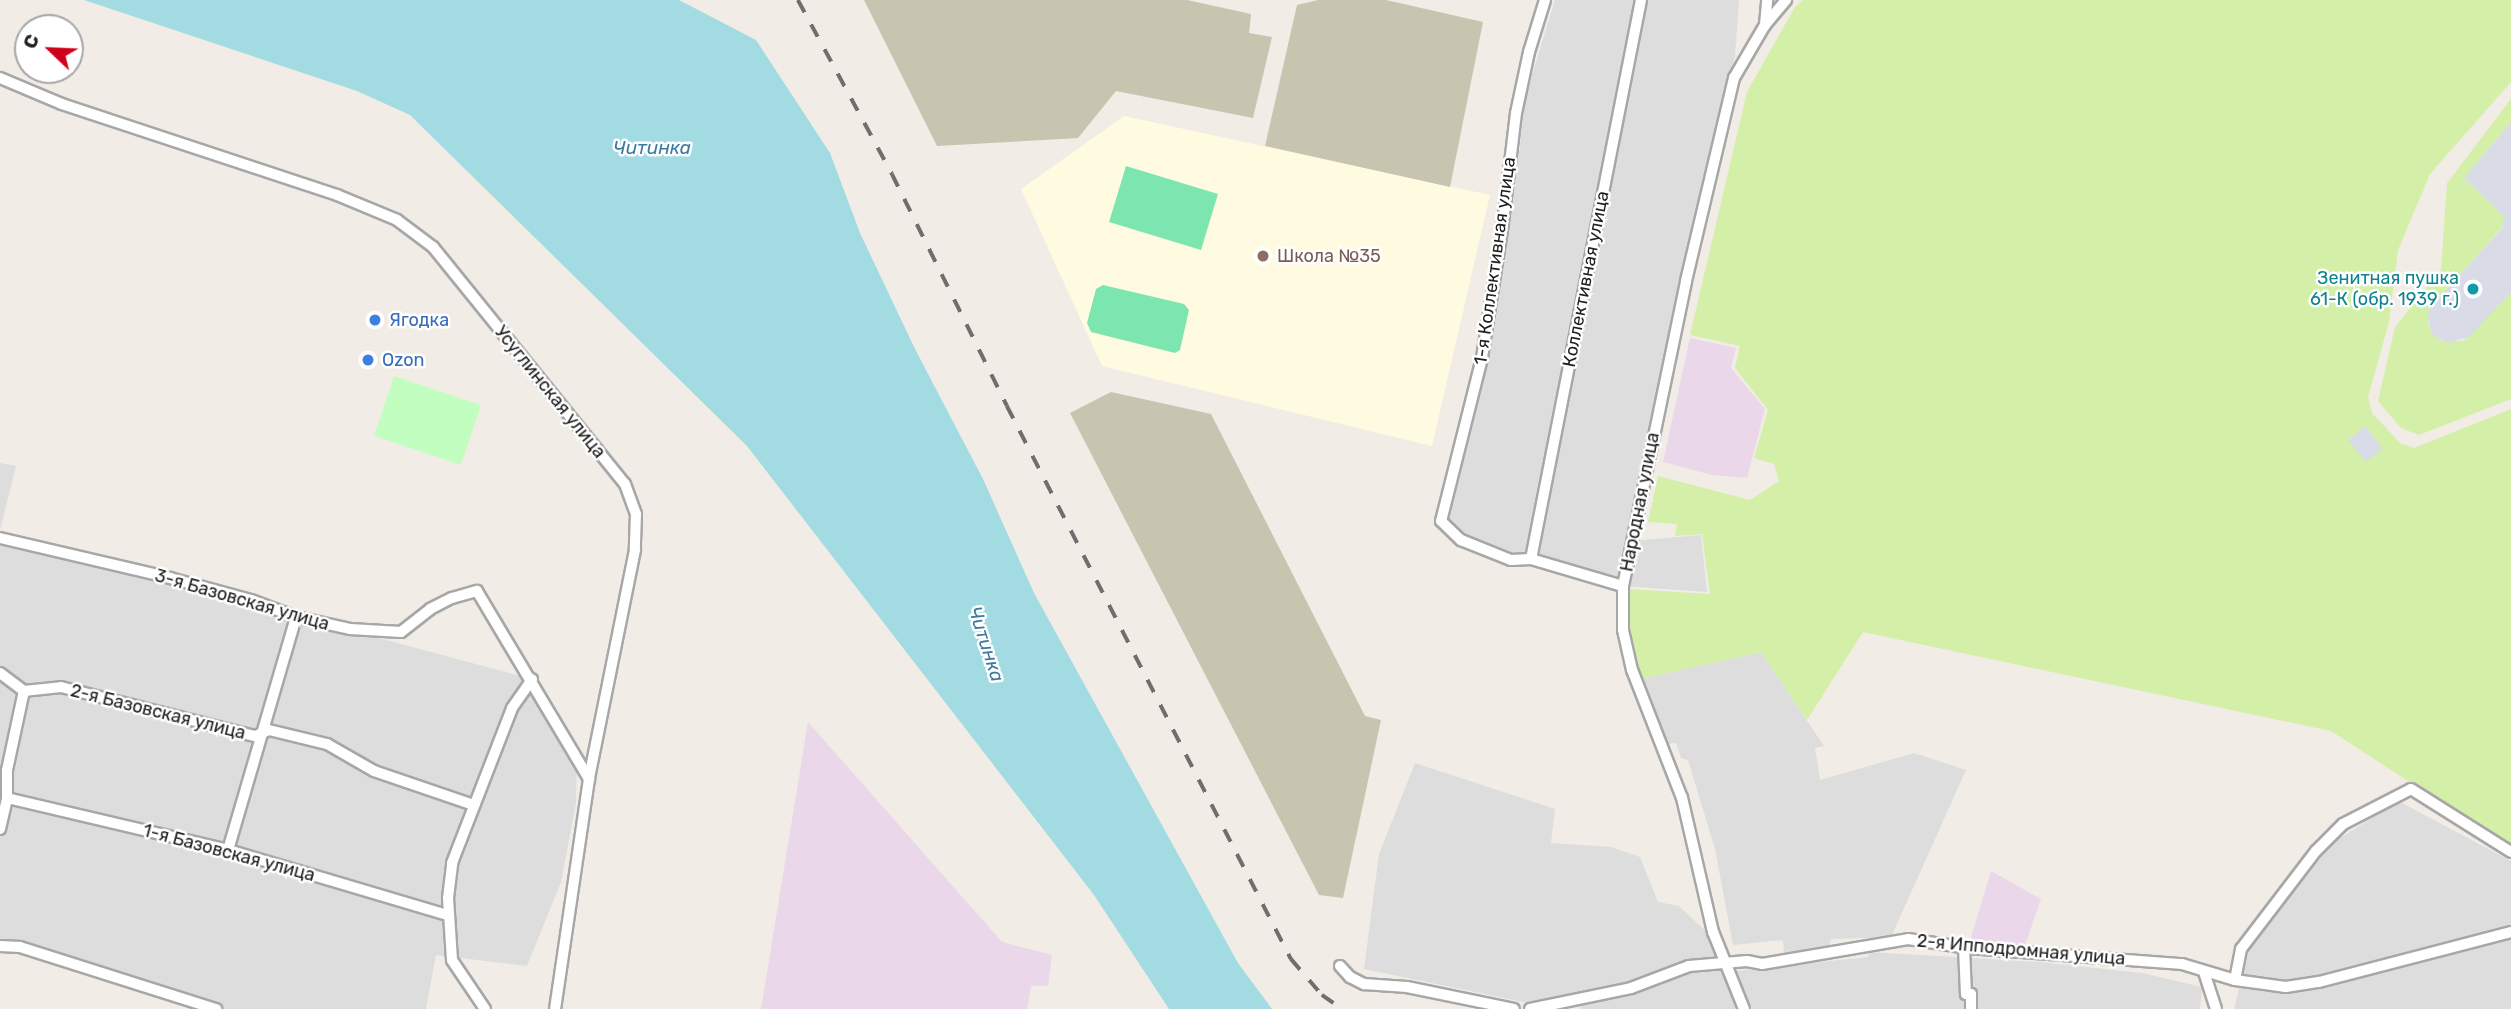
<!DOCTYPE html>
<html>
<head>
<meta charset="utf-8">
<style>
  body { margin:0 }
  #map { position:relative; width:2511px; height:1009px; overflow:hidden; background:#f1ece5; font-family:Rubik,sans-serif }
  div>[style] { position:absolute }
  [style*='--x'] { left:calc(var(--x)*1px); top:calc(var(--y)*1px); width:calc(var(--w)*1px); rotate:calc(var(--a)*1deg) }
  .residential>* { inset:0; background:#dedddd }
  .industrial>* { inset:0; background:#ebd7ea }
  .education>* { inset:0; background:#fffbe0 }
  .construction>* { inset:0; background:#c7c4b0 }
  .grass>* { inset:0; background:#d4efa7 }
  .park>* { inset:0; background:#c2febf }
  .pitch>* { inset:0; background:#7de6b0 }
  .plaza>* { inset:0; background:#d9dbe7 }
  .water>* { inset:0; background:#a2dce2 }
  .roads { filter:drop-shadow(2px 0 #a7a7a7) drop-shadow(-2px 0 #a7a7a7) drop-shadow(0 2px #a7a7a7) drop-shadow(0 -2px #a7a7a7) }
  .minor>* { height:10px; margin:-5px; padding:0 5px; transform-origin:5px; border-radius:5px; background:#fff }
  .rail>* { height:3.5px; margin-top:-1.75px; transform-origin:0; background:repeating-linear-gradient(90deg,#6e6e6e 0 14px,transparent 0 28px) }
  .dots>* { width:19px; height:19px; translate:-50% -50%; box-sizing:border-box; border:4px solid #fff; border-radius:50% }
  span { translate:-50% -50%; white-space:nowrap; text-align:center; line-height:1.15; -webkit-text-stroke:5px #fff; paint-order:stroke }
  .education-label { font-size:18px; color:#785e54 }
  .left { translate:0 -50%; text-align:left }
  .street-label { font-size:18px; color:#202020 }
  .culture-label { font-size:18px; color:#0d838f }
  .right { translate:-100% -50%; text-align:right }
  .shop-label { font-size:18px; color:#366cbe }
  .water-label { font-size:19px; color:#3c7a9f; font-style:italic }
  .north { position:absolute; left:14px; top:14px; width:70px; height:70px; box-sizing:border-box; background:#fff; border:2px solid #a6a6a6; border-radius:50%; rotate:293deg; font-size:19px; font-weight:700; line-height:28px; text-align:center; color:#202020 }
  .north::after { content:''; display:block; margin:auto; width:24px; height:32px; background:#cf001a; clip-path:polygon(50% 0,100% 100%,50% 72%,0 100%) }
</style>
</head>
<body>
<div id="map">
  <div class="residential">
    <i style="clip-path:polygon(1555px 0,1739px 0,1735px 56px,1631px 541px,1701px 535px,1707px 592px,1623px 586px,1512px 559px,1461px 539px,1442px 521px,1483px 358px,1503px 230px,1519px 154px,1525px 98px)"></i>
    <i style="clip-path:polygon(0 463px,16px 466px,0 530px)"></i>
    <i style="clip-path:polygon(0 536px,531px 679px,577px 756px,576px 803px,561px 882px,527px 966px,436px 955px,426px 1009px,219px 1009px,0 945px,0 832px,7px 797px,0 795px)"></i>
    <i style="clip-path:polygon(1761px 652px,1824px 746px,1815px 748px,1820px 780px,1914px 753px,1966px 770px,1891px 937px,1831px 939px,1829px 947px,1784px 953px,1783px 940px,1733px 945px,1715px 849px,1688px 760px,1681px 758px,1676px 743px,1667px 744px,1641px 679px)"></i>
    <i style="clip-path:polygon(1415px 763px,1555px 809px,1551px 843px,1611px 847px,1640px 857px,1658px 902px,1679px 906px,1711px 936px,1745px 1009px,1580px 1009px,1581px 999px,1523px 1002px,1364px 969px,1379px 854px)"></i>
    <i style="clip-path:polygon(2402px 803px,2511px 861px,2511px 1009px,2234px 1009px,2250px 945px,2263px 927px,2334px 842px,2392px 805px)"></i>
    <i style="clip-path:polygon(1869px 952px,2039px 962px,2142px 973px,2202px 987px,2200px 1009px,1752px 1009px,1735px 971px,1868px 957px)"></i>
  </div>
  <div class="industrial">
    <i style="clip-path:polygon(1690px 338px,1736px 348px,1731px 368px,1765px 409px,1747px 478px,1712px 475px,1663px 462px)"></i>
    <i style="clip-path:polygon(808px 722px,1002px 942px,1052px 955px,1048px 986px,1031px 986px,1027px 1009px,761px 1009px)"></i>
    <i style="clip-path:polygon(1991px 871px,2041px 899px,2024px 948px,1969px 944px)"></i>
  </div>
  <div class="education">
    <i style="clip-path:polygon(1124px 116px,1490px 195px,1432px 446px,1102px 366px,1021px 189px)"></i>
  </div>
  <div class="construction">
    <i style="clip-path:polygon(864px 0,1187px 0,1251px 14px,1249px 33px,1272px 37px,1253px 118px,1116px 91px,1078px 138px,937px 146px)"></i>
    <i style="clip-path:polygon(1318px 0,1386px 0,1483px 22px,1450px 187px,1265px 146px,1297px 5px)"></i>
    <i style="clip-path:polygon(1111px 392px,1211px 414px,1365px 716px,1381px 720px,1343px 898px,1319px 895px,1070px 413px)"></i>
  </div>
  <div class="grass">
    <i style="clip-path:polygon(1803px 0,2511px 0,2511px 82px,2430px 174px,2398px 250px,2389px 322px,2368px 397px,2372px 413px,2400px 443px,2414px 448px,2511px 409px,2511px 848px,2331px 731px,1863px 632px,1807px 720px,1761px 652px,1641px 679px,1626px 627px,1627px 589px,1710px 594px,1702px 534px,1675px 536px,1677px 524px,1648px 522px,1658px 476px,1750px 500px,1779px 481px,1774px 464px,1754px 458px,1768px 410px,1735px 368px,1740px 346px,1690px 335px,1747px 92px,1795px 7px)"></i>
    <i style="clip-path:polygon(2511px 99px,2511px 122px,2464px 178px,2506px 218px,2504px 225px,2432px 307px,2428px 323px,2431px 331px,2441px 341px,2463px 341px,2511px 292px,2511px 399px,2419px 435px,2401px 428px,2378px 401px,2395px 327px,2441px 270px,2447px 183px)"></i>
  </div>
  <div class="park">
    <i style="clip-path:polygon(394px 376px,481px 405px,461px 465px,374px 436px)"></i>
  </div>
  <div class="pitch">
    <i style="clip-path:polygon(1126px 166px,1218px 194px,1201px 250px,1109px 222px)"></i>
    <i style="clip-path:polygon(1103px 285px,1184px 304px,1189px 310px,1180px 350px,1175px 353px,1091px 332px,1087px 323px,1096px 289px)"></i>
  </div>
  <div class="plaza">
    <i style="clip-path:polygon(2511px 122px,2511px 292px,2469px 337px,2448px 343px,2435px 337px,2430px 330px,2428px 314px,2431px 307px,2504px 226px,2501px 223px,2505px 218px,2464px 178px)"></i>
    <i style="clip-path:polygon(2365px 426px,2383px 448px,2366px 462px,2348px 440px)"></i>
  </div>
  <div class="water">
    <i style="clip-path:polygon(84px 0,679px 0,756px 40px,830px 153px,860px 233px,915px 349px,983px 479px,1034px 593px,1238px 963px,1272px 1009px,1169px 1009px,1094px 895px,747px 446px,410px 115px,357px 91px)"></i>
  </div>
  <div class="roads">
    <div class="minor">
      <i style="--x:1545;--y:0;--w:54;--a:107.1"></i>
      <i style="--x:1529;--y:52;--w:62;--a:102"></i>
      <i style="--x:1516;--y:113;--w:118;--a:96.8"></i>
      <i style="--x:1502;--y:230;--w:130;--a:98.9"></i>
      <i style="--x:1482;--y:358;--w:168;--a:104.1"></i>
      <i style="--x:1441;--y:521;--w:28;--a:44"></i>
      <i style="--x:1461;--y:540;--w:54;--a:21.8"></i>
      <i style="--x:1511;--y:560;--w:20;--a:-3"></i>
      <i style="--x:1531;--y:559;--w:96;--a:16.4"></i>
      <i style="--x:1765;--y:25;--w:25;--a:-85"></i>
      <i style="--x:0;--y:78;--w:67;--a:22.8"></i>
      <i style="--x:62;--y:104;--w:290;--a:18.3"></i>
      <i style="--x:337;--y:195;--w:65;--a:22.6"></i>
      <i style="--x:397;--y:220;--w:45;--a:36.9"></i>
      <i style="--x:433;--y:247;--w:305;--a:51"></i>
      <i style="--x:625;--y:484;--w:32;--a:70"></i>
      <i style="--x:636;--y:514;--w:36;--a:92"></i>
      <i style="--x:635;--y:550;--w:234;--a:101.4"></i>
      <i style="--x:589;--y:779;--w:232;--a:98.4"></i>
      <i style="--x:0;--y:538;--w:175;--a:13.2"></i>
      <i style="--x:170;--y:578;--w:84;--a:15.2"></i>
      <i style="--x:251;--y:600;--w:48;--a:20.7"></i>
      <i style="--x:296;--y:617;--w:55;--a:12.5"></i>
      <i style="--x:350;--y:629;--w:51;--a:3.4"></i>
      <i style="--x:401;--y:632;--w:37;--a:-38"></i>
      <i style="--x:430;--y:609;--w:25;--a:-27"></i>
      <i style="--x:452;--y:598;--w:26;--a:-16"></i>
      <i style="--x:477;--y:591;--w:219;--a:59.2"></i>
      <i style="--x:1531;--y:559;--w:570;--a:-78.87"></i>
      <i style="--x:0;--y:673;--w:30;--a:37"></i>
      <i style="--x:24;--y:691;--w:37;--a:-6"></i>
      <i style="--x:61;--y:687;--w:200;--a:14.2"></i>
      <i style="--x:255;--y:736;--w:15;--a:-23"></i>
      <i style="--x:269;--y:730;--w:60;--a:13.6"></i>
      <i style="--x:327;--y:744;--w:54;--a:29.9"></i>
      <i style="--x:374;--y:771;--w:106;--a:18.8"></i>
      <i style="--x:7;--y:798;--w:227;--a:13.2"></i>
      <i style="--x:228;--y:850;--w:229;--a:16.5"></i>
      <i style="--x:0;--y:829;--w:32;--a:-77"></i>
      <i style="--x:7;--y:798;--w:28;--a:-90"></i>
      <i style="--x:7;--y:770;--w:81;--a:-77.9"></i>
      <i style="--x:228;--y:850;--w:243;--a:-73.7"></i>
      <i style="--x:0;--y:946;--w:20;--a:3"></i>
      <i style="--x:20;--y:947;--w:206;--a:17.6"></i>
      <i style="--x:1964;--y:947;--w:47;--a:87.6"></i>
      <i style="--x:1966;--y:994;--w:5;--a:0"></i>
      <i style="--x:1971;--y:994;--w:15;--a:90"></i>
      <i style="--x:1340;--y:966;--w:15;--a:48"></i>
      <i style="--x:1350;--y:977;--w:16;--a:27"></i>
      <i style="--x:1364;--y:984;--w:43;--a:4"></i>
      <i style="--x:1407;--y:987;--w:109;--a:11.6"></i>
      <i style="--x:2204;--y:972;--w:39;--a:72"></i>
      <i style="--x:2235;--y:980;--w:32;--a:-79"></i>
      <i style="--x:2241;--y:949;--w:123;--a:-52.6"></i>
      <i style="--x:2316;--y:851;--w:38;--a:-45"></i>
      <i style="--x:2343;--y:824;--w:76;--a:-27.2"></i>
      <i style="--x:2411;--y:789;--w:118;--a:32.2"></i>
      <i style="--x:485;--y:1009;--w:59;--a:-124"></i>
      <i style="--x:452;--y:960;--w:62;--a:-93.7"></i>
      <i style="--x:448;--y:898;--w:35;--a:-83"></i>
      <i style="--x:452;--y:863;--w:166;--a:-68.8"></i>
      <i style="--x:512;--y:708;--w:35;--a:-55"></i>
      <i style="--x:1530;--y:1009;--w:103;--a:-11.7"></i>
      <i style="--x:1631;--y:988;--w:62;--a:-20.8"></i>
      <i style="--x:1689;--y:966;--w:58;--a:-4.9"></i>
      <i style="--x:1747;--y:961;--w:15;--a:11"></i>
      <i style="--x:1762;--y:964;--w:148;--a:-9.7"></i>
      <i style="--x:1908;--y:939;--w:61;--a:8.5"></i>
      <i style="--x:1968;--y:948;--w:215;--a:4.3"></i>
      <i style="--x:2182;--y:964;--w:55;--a:16.8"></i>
      <i style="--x:2235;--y:980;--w:51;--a:7.8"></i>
      <i style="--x:2286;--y:987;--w:33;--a:-9"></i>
      <i style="--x:2319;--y:982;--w:198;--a:-14.6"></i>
      <i style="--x:1744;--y:1009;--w:83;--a:-111.9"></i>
      <i style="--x:1713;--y:932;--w:138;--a:-103"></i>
      <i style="--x:1682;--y:798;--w:137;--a:-111.3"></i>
      <i style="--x:1632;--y:670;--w:41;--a:-102.7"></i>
      <i style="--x:1623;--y:630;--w:44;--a:-90"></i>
      <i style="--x:1623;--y:586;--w:311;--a:-78.3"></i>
      <i style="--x:1686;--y:281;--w:209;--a:-76.7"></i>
      <i style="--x:1734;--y:78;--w:61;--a:-59.7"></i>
      <i style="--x:1765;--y:25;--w:33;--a:-50"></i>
    </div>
  </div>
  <div class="rail">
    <i style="--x:798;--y:0;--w:198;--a:61.6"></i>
    <i style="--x:892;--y:174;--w:259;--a:63.6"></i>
    <i style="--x:1007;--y:406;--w:622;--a:62.82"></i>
    <i style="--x:1291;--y:959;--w:48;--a:49.3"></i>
    <i style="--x:1322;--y:995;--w:24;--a:35"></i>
  </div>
  <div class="dots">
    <i style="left:1263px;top:256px;background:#8d6e63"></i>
    <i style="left:2473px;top:289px;background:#0f9aa8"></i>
    <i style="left:375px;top:320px;background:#3f7fe0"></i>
    <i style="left:368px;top:360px;background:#3f7fe0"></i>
  </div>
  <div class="education-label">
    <span class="left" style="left:1277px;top:256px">Школа №35</span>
  </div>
  <div class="street-label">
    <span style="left:1495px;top:261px;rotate:-82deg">1-я Коллективная улица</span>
    <span style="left:1586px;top:279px;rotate:-79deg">Коллективная улица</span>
    <span style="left:550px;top:392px;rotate:51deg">Усуглинская улица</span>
    <span style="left:1640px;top:502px;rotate:-79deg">Народная улица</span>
    <span style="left:242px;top:600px;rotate:16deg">3-я Базовская улица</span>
    <span style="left:158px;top:712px;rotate:14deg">2-я Базовская улица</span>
    <span style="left:229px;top:853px;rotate:15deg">1-я Базовская улица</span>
    <span style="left:2021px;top:950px;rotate:5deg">2-я Ипподромная улица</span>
  </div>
  <div class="culture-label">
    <span class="right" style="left:2459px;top:289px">Зенитная пушка<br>61-К (обр. 1939 г.)</span>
  </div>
  <div class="shop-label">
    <span class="left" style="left:389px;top:320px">Ягодка</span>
    <span class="left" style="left:382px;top:360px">Ozon</span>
  </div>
  <div class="water-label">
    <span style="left:652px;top:148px">Читинка</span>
    <span style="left:986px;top:644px;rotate:72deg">Читинка</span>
  </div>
  <div class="north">С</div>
</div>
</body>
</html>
